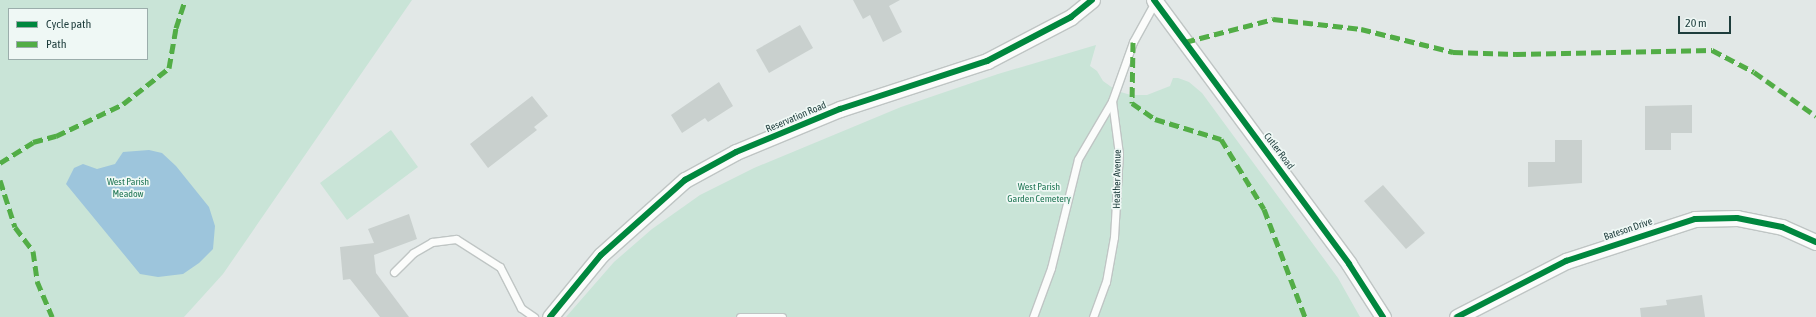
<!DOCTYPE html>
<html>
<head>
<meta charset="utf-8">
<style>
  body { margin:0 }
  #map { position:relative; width:1816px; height:317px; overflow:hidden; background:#e2e8e7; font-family:"Asap Condensed",sans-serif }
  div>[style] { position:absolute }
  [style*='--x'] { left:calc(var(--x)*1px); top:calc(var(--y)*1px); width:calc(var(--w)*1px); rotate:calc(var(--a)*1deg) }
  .green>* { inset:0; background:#c9e4d7 }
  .water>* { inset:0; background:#9dc5dc }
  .building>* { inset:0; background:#c9d0ce }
  .roads { filter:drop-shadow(1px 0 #bfc5c4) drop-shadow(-1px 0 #bfc5c4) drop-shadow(0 1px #bfc5c4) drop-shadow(0 -1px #bfc5c4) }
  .service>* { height:7px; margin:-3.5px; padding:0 3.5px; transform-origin:3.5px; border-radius:3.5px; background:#fbfcfb }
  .minor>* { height:15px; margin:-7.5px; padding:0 7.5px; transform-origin:7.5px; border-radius:7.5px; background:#fbfcfb }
  .quiet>* { height:5px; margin-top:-2.5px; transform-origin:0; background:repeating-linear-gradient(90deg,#52ad46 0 10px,transparent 0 15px) }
  .cycleway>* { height:6px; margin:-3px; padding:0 3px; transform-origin:3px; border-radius:3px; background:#00873e }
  span { translate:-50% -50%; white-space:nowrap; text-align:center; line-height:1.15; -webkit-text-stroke:3.5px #eff8f5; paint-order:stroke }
  .street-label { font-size:10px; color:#1e3d3c }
  .park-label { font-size:10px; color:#237857 }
  .legend { position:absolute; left:8px; top:8px; width:140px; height:52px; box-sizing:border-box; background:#eff8f5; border:1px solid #9badab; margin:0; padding:5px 7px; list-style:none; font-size:12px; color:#1e3d3c }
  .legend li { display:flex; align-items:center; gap:8px; height:20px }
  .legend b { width:20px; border:1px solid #9badab }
  .scale { position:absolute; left:1678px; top:16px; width:53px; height:18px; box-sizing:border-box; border:2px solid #1e3d3c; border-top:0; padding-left:5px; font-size:12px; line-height:14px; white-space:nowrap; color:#1e3d3c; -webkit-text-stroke:3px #eff8f5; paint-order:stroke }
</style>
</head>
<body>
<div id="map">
  <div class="green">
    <i style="clip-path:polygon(evenodd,0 0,412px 0,223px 274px,184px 317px,0 317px,0 0,9px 9px,147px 9px,147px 59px,9px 59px,9px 9px)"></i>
    <i style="clip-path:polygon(1096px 45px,1090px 66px,1097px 71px,1103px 81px,1117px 91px,1131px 95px,1147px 95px,1170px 86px,1173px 78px,1178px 78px,1189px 82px,1202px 93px,1338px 278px,1360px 317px,566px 317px,614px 262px,652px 229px,700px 195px,754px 168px,901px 107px,998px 74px)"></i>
    <i style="clip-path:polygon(391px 130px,418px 167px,347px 220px,320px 183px)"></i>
  </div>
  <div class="water">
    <i style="clip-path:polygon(149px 150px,162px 153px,176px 166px,209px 207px,215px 226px,213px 249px,199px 263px,183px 274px,158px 277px,140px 274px,66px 184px,74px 168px,83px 164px,97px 169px,115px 164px,123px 152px)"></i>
  </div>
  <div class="building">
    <i style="clip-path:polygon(853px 0,900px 0,889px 6px,902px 32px,883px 42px,870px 15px,863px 19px)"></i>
    <i style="clip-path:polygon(800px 25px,813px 48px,769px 73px,756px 50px)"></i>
    <i style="clip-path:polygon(719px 82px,733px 106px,708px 122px,705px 118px,682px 133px,671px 115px)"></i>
    <i style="clip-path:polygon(532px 96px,548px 116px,534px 127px,537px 130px,488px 168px,470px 144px)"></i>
    <i style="clip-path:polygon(1692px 105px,1692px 133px,1671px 133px,1671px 150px,1645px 150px,1645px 106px)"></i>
    <i style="clip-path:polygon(1555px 140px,1582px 140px,1582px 183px,1528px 187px,1528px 162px,1555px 162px)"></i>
    <i style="clip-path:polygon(1383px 185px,1425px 233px,1406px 249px,1364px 201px)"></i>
    <i style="clip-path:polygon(409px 214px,417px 239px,374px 255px,376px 273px,409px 317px,380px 317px,350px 279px,343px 280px,340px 247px,374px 243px,368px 229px)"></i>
    <i style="clip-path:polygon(1702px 295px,1705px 317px,1641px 317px,1640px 308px,1667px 305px,1666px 300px)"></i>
  </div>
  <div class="roads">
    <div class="service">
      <i style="--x:394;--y:272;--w:27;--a:-45"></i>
      <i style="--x:413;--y:253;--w:22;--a:-30"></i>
      <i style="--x:432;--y:242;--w:24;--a:-7"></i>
      <i style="--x:456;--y:239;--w:52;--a:32.5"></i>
      <i style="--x:500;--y:267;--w:46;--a:62.9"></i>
      <i style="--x:521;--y:308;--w:16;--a:35"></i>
      <i style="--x:740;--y:317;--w:42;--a:0"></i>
      <i style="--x:1033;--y:317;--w:52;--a:-69.8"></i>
      <i style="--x:1051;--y:268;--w:112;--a:-76.1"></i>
      <i style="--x:1078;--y:159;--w:67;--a:-59.6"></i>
      <i style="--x:1112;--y:101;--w:63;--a:-70.4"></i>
      <i style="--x:1133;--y:42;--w:46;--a:-61.2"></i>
      <i style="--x:1093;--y:317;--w:37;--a:-70"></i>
      <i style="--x:1106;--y:282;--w:46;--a:-79.9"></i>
      <i style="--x:1114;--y:237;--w:83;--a:-86.6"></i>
      <i style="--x:1119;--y:154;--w:53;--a:-97.5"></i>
    </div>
    <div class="minor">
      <i style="--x:1154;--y:0;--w:328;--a:53.5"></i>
      <i style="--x:1349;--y:264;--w:63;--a:57.3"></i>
      <i style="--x:550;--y:317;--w:80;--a:-50.6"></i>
      <i style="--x:601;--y:255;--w:113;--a:-41.8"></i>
      <i style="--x:685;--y:180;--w:58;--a:-28.8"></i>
      <i style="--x:736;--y:152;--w:113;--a:-22.5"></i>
      <i style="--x:840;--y:109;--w:155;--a:-18.1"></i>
      <i style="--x:987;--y:61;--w:95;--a:-27.6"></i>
      <i style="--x:1071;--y:17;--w:27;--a:-39"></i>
      <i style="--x:1457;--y:317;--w:123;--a:-27.2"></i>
      <i style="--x:1566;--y:261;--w:136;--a:-18"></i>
      <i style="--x:1695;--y:219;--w:42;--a:-1.4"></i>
      <i style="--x:1737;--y:218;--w:46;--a:11.3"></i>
      <i style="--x:1782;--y:227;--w:37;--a:24"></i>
    </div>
  </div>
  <div class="quiet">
    <i style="--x:1133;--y:42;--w:61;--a:90.9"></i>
    <i style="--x:1132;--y:103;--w:28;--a:35"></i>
    <i style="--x:1155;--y:119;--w:69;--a:16.9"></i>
    <i style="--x:1221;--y:139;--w:82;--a:58.4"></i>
    <i style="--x:1264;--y:209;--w:116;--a:69.2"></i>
    <i style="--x:1185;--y:42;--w:91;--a:-14.6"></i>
    <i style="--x:1273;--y:19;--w:89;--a:6.5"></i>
    <i style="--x:1361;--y:29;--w:95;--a:14"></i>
    <i style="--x:1453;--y:52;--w:63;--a:1.8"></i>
    <i style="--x:1516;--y:54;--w:196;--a:-1.2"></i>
    <i style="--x:1712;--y:50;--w:47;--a:27.6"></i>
    <i style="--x:1754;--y:72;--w:76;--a:35.4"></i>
    <i style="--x:0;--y:163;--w:39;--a:-32"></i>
    <i style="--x:33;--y:142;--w:24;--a:-15"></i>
    <i style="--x:56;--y:136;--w:74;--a:-25.5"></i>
    <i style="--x:123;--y:104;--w:58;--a:-38"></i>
    <i style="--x:169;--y:68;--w:41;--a:-80.1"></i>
    <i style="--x:176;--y:28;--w:29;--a:-72"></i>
    <i style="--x:0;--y:180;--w:49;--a:72.3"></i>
    <i style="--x:15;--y:227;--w:30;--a:53"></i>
    <i style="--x:33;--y:251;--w:30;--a:82"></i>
    <i style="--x:37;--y:281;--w:39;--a:67"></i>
  </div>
  <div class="cycleway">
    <i style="--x:1154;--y:0;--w:328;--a:53.5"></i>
    <i style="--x:1349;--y:264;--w:63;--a:57.3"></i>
    <i style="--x:550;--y:317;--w:80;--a:-50.6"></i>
    <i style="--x:601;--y:255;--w:113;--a:-41.8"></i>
    <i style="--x:685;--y:180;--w:58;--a:-28.8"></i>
    <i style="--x:736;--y:152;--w:113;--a:-22.5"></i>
    <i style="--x:840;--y:109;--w:155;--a:-18.1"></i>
    <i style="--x:987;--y:61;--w:95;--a:-27.6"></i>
    <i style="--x:1071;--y:17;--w:27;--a:-39"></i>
    <i style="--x:1457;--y:317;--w:123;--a:-27.2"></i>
    <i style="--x:1566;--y:261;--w:136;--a:-18"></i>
    <i style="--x:1695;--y:219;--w:42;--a:-1.4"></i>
    <i style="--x:1737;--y:218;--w:46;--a:11.3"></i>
    <i style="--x:1782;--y:227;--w:37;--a:24"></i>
  </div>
  <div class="street-label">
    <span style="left:796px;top:117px;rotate:-23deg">Reservation Road</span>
    <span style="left:1279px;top:151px;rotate:53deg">Cutler Road</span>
    <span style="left:1117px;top:179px;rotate:-89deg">Heather Avenue</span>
    <span style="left:1628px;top:229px;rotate:-19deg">Bateson Drive</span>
  </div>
  <div class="park-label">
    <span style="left:128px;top:187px">West Parish<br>Meadow</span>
    <span style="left:1039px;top:192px">West Parish<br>Garden Cemetery</span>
  </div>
  <ul class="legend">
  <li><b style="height:5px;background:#00873e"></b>Cycle path</li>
  <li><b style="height:5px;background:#52ad46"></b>Path</li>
  </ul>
  <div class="scale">20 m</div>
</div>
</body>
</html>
